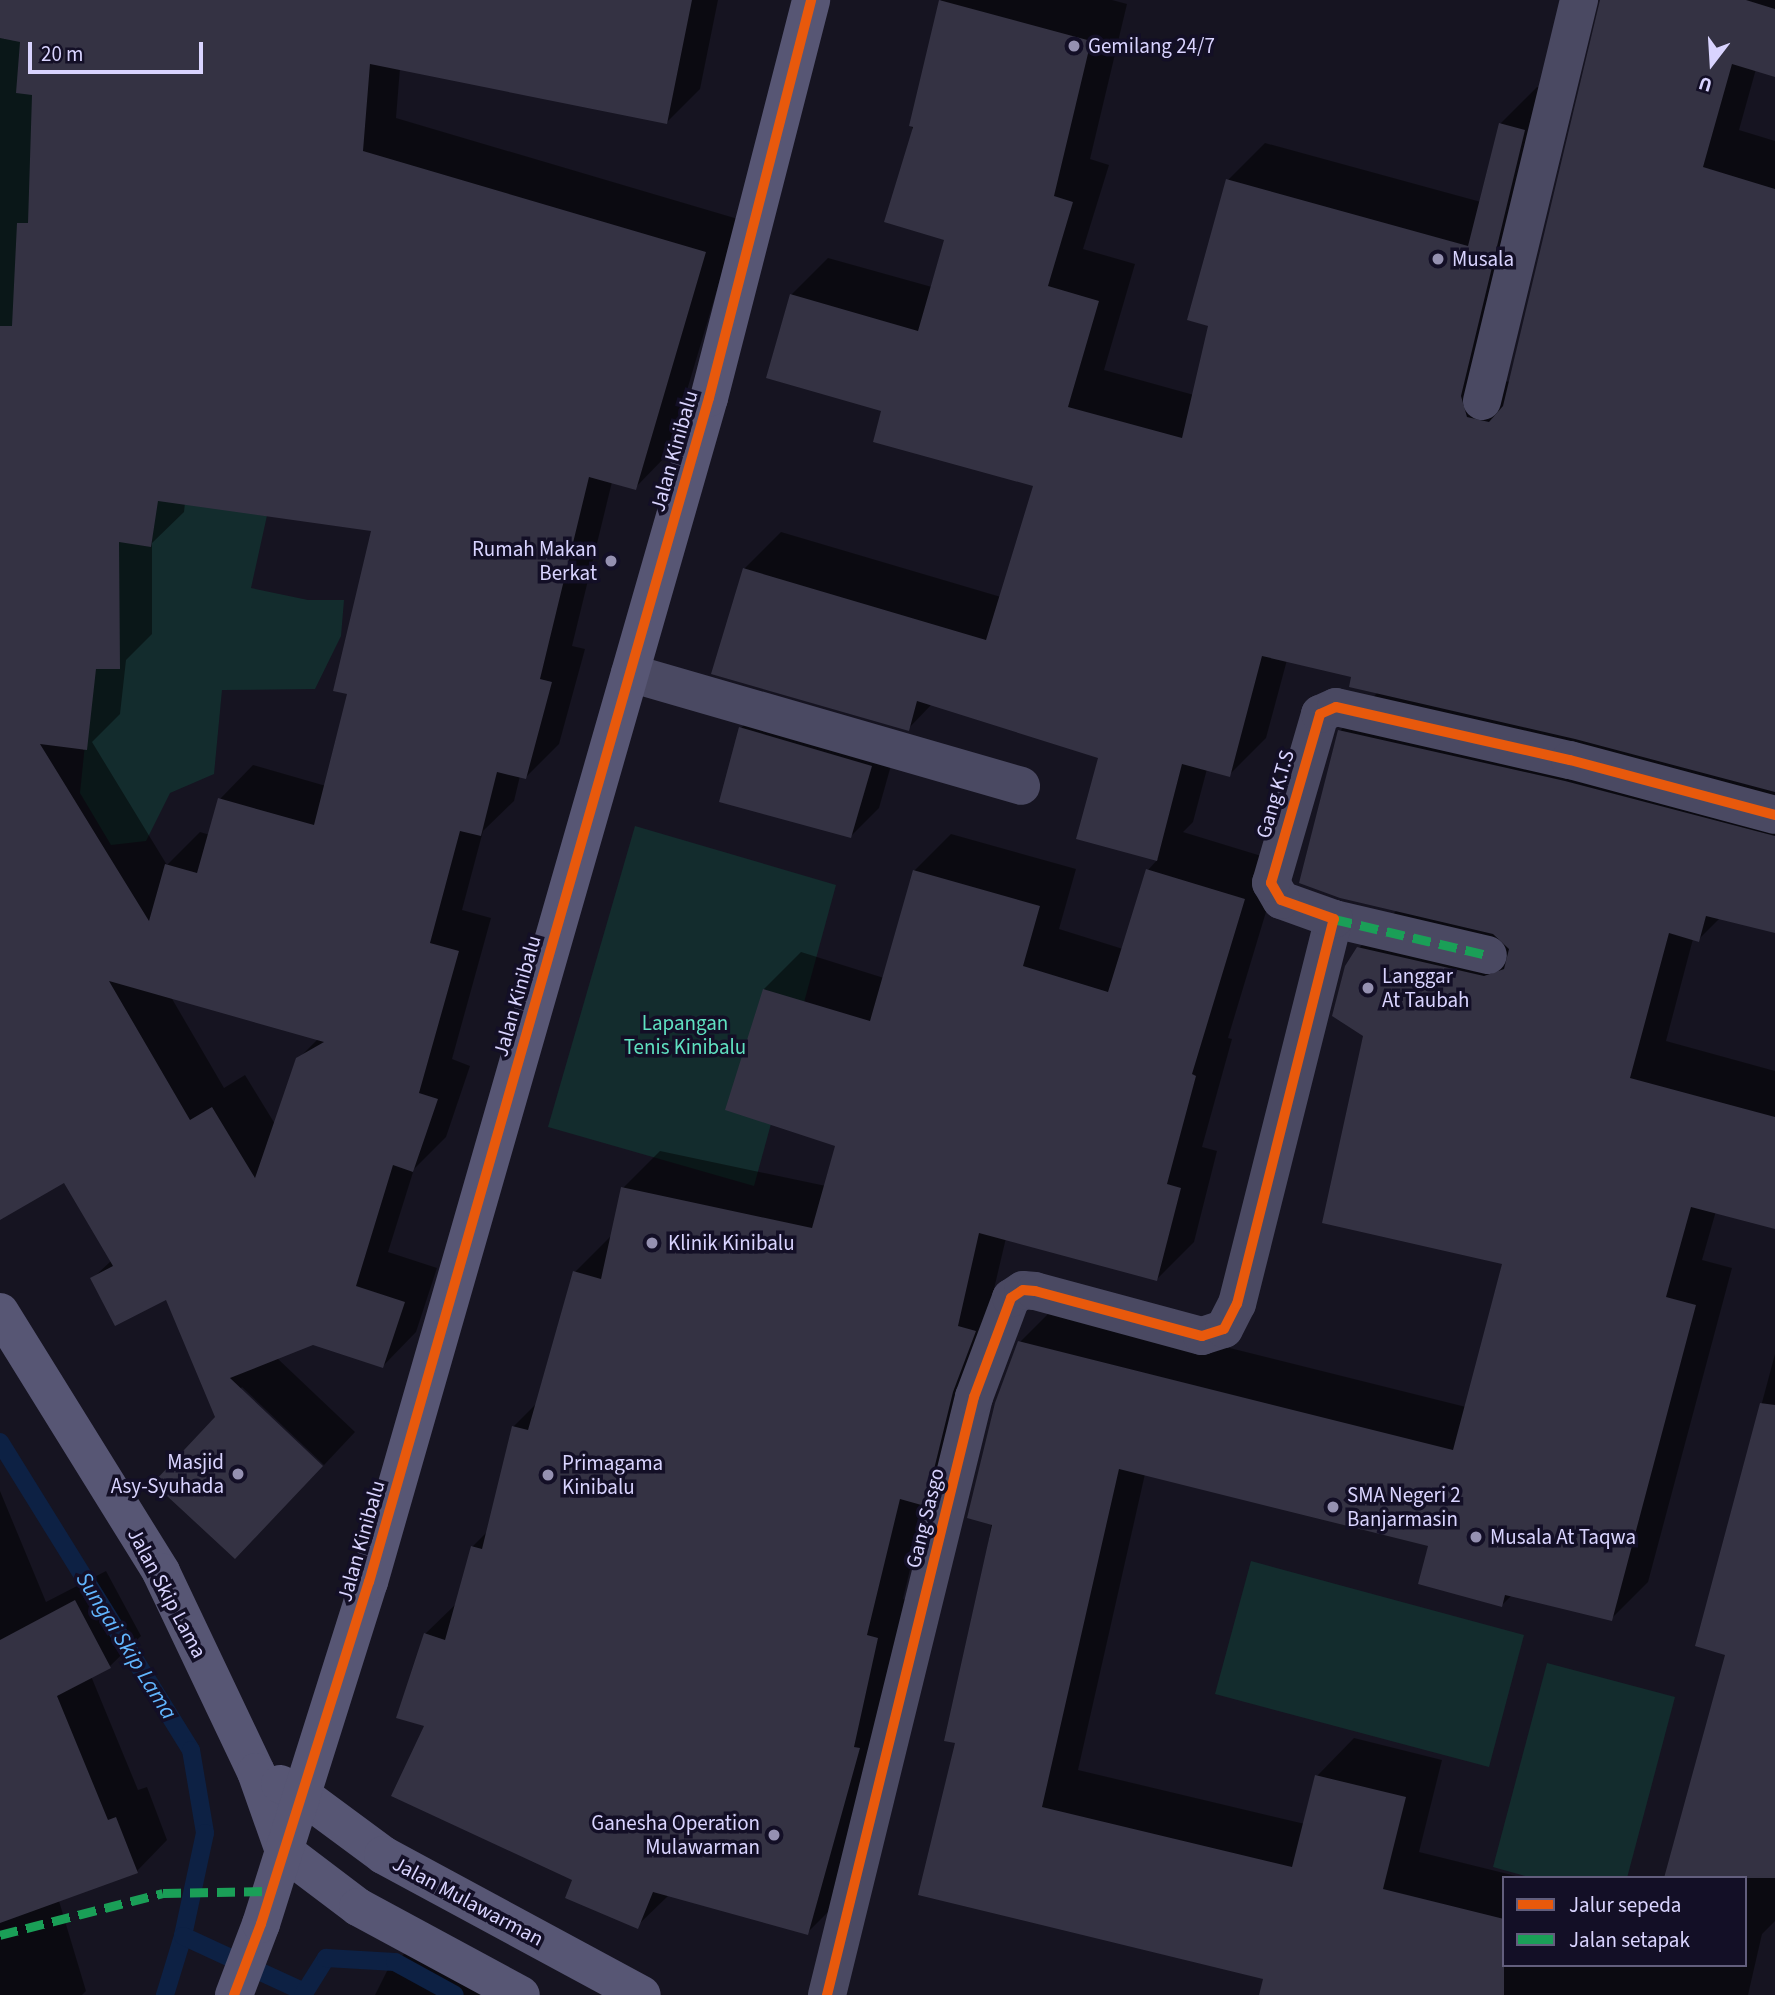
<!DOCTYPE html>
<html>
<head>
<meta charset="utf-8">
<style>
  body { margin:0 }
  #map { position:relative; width:1775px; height:1995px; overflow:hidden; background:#161421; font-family:"Source Sans 3",sans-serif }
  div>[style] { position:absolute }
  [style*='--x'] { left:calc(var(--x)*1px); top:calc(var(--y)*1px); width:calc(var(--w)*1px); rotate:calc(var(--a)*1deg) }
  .green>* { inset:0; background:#132c2d }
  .shadow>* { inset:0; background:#0007 }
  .stream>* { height:18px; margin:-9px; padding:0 9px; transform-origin:9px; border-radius:9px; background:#0d2144 }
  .building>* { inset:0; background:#343243 }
  .street>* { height:38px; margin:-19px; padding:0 19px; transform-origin:19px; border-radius:19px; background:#4a4962 }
  .secondary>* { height:38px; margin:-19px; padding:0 19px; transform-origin:19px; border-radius:19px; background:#575674 }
  .quiet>* { height:9px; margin-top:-4.5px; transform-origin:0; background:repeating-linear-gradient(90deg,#1a9f57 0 18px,transparent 0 27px) }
  .cycleway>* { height:10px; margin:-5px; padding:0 5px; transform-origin:5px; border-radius:5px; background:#e8590c }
  .dots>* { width:19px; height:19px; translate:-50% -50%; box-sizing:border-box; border:4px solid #130f26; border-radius:50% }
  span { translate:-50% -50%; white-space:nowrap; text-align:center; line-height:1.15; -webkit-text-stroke:7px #130f26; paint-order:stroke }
  .poi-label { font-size:21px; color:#d9d4ff }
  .left { translate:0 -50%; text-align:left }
  .right { translate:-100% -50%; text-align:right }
  .street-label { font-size:21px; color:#d9d4ff }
  .park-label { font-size:21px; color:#5fe0c0 }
  .water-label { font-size:23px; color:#62b6ff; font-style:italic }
  .legend { position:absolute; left:1502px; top:1876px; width:245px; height:91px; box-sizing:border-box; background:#130f26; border:2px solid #625e7d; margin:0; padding:9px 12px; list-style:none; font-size:21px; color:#d9d4ff }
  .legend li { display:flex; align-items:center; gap:14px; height:35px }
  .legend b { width:35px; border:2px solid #625e7d }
  .north { position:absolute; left:1677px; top:28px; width:70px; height:70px; -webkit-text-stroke:5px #130f26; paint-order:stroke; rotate:197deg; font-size:19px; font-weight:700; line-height:28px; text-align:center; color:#d9d4ff }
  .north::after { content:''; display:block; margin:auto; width:24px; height:32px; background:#d9d4ff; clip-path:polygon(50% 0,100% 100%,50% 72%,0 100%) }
  .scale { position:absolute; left:28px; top:42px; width:175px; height:32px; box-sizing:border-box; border:4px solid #d9d4ff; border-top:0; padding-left:9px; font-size:21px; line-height:24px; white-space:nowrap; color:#d9d4ff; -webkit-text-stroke:5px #130f26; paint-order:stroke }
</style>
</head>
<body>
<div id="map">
  <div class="green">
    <i style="clip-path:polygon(0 0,300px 366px,251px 588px,308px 600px,344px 600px,341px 636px,315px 689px,222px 690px,214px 774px,170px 793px,146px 841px,111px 845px,80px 793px,94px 656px,0 515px)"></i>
    <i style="clip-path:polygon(635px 826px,836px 885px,754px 1186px,548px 1127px)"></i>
    <i style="clip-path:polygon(1251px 1561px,1524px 1635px,1489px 1767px,1215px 1694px)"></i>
    <i style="clip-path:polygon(1547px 1663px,1675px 1697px,1627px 1878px,1532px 1878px,1493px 1867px)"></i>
  </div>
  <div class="shadow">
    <i style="clip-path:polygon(evenodd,0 0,718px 0,700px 89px,667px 122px,400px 68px,396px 118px,738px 219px,668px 454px,635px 488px,612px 482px,572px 646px,585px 649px,559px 744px,525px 778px,520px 776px,514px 801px,483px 831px,462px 910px,491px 918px,452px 1059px,470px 1066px,446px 1137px,414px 1169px,388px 1252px,437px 1268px,416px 1332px,383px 1366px,313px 1343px,277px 1358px,355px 1432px,324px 1465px,242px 1387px,217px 1417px,167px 1298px,93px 1278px,112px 1260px,64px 1180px,0 1179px,0 0,185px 503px,373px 530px,349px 693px,326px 786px,253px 765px,220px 799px,210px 835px,200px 832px,167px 865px,92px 742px,120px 714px,126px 660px,152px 634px,152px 543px,184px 512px,185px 503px,0 0,171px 997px,318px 1039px,298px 1059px,275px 1124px,245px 1075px,224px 1088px,171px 997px)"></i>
    <i style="clip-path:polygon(941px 0,1112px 0,1127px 4px,1090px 159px,1109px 165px,1083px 249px,1135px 264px,1104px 370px,1194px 395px,1211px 325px,1228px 180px,1265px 143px,1481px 202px,1500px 124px,1537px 87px,1561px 93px,1504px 381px,1511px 382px,1604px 0,1775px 0,1775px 75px,1756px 69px,1739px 130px,1775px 141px,1775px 931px,1720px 918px,1698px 940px,1693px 939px,1666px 1041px,1775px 1071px,1775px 1227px,1716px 1211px,1702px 1260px,1732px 1268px,1648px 1582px,1611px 1619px,1512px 1595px,1502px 1605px,1430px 1545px,1145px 1474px,1078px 1770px,1305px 1824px,1317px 1776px,1354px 1738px,1442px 1760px,1419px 1852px,1524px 1878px,1504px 1878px,1504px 1965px,1745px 1965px,1745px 1878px,1727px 1654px,1697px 1645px,1775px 1354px,1775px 1921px,1762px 1934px,1748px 1995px,1261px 1995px,1265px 1978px,957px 1742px,1020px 1342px,1057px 1305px,1466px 1407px,1504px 1263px,1365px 1035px,1359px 948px,1397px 910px,1340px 731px,1378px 692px,1353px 676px,1287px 660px,1266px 738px,1229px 775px,1207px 769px,1193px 822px,1183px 832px,1281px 862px,1228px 1038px,1232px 1039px,1202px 1147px,1217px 1151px,1194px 1242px,1157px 1279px,1006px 1238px,994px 1289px,1011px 1294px,961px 1467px,926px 1502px,903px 1599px,914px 1601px,844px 1896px,807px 1933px,669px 1895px,637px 1926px,574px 1880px,426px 1725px,425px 1634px,457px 1603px,472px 1547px,488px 1531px,513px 1427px,538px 1402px,575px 1272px,612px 1235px,623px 1188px,660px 1151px,826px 1186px,837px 1145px,764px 989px,801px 952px,884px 978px,914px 871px,951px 834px,1076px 869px,1059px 929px,1123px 949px,1148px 870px,1158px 859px,1078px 838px,1100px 757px,932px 704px,908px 729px,744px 569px,781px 532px,1001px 597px,1036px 485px,884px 410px,791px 295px,828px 258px,932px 287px,946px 239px,911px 125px)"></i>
    <i style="clip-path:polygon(769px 700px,899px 737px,879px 808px,851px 836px,741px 728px)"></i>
    <i style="clip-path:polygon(0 1491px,46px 1602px,106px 1571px,141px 1636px,110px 1666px,91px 1676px,138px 1790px,147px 1787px,167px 1840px,137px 1871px,59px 1901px,86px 1991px,82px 1995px,0 1995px)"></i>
    <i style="clip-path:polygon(423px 1935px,536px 1995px,375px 1995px,387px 1971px)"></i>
  </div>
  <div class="stream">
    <i style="--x:0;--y:1442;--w:362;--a:58.2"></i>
    <i style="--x:191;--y:1750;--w:84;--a:80.4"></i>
    <i style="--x:205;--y:1833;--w:105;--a:102.1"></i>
    <i style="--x:183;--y:1936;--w:62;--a:107"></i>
    <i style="--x:183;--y:1936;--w:133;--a:24.8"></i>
    <i style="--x:303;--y:1995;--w:44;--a:-58.1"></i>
    <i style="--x:326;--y:1958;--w:69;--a:3.3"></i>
    <i style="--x:395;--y:1962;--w:68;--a:28.8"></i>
  </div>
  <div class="building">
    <i style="clip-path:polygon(evenodd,0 0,692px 0,667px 124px,370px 64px,363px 151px,706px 252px,636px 490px,589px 477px,540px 679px,552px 682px,526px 779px,497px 772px,481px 836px,460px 831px,430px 943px,459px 951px,419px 1093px,438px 1099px,413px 1172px,393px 1165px,356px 1286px,405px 1302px,383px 1368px,313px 1345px,230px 1378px,323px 1466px,235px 1559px,153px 1483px,215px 1417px,166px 1300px,115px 1326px,90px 1278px,113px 1266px,64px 1183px,0 1220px,0 326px,12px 326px,17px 223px,28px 223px,32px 95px,16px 93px,20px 42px,0 38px,0 0,158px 501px,371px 531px,333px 691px,347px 694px,314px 825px,218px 798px,197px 873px,165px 864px,149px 921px,40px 744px,87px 750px,96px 669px,120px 669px,119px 542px,151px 547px,158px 501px,0 0,109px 981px,324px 1042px,296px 1058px,255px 1178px,212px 1107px,190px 1120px,109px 981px)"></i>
    <i style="clip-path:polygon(939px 0,1091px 41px,1054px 196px,1073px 202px,1048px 286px,1099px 301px,1068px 407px,1182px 438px,1208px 326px,1187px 320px,1226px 179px,1468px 246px,1499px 123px,1525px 130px,1461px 396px,1467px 417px,1489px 422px,1503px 406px,1600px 0,1746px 0,1775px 9px,1775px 77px,1732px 64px,1703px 167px,1775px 189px,1775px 792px,1575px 739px,1349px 687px,1351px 677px,1262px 656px,1230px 777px,1182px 764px,1157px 861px,1076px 839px,1098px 758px,917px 701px,909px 731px,711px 674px,743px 568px,986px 640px,1033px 486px,873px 442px,881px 411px,766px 378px,790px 294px,918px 331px,944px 240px,884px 222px,913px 127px,909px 126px)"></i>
    <i style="clip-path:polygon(739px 727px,872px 766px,851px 838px,719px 802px)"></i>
    <i style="clip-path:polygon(1338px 730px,1565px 781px,1775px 836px,1775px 933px,1706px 916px,1699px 942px,1669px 933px,1630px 1078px,1775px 1117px,1775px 1229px,1691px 1207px,1666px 1297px,1696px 1305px,1612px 1621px,1505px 1595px,1502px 1607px,1418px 1584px,1428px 1546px,1119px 1469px,1042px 1807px,1292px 1867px,1315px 1775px,1406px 1797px,1383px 1889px,1504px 1919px,1504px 1995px,1259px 1995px,1263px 1979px,918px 1895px,955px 1743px,944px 1741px,992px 1525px,967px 1518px,995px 1403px,1018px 1341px,1453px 1450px,1502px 1264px,1322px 1223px,1363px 1036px,1332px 1016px,1345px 966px,1357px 947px,1484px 976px,1504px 969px,1509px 949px,1493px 934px,1340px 898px,1299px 883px)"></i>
    <i style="clip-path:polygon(1146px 869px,1245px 899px,1192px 1074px,1196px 1076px,1167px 1184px,1181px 1188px,1157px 1281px,979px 1233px,958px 1326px,976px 1331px,953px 1392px,925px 1506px,900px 1499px,867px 1635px,878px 1638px,854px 1747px,860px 1748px,808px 1935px,653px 1892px,638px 1929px,565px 1898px,572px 1880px,391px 1796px,424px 1726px,396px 1718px,424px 1633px,445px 1640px,471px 1546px,482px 1549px,512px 1426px,528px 1430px,573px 1271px,601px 1279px,621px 1187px,812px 1228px,835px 1146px,725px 1110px,763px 989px,870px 1021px,913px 870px,1040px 906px,1023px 966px,1108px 992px)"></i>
    <i style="clip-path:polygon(1760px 1403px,1775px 1405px,1775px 1878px,1664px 1878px,1725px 1655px,1695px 1646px)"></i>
    <i style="clip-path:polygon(75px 1600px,111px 1668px,57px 1696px,108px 1820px,116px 1817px,138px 1873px,0 1923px,0 1640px)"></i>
  </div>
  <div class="street">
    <i style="--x:1482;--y:401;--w:413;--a:-76.4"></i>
    <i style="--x:630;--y:673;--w:407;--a:16.1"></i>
    <i style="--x:1334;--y:919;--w:158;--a:13.2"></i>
    <i style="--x:827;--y:1995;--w:616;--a:-76.19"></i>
    <i style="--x:974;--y:1397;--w:106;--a:-69.5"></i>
    <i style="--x:1011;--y:1298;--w:14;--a:-34"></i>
    <i style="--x:1023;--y:1290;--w:12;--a:5"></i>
    <i style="--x:1035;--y:1291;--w:173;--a:15.1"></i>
    <i style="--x:1202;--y:1336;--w:23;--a:-18"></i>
    <i style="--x:1224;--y:1329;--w:28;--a:-63"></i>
    <i style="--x:1237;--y:1304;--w:397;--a:-75.9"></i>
    <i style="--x:1334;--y:919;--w:56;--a:-160.3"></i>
    <i style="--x:1281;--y:900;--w:20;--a:-120"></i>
    <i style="--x:1271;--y:883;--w:176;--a:-73.8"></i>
    <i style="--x:1320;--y:714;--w:17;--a:-24"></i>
    <i style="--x:1336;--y:707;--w:240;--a:12.8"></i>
    <i style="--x:1570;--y:760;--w:212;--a:15"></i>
  </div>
  <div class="secondary">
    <i style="--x:0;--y:1312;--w:306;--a:58.2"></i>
    <i style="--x:161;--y:1572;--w:221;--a:64.6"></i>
    <i style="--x:256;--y:1772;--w:84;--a:70.5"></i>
    <i style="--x:284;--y:1851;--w:93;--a:37.1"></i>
    <i style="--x:358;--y:1907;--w:185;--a:28.4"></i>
    <i style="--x:280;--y:1784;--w:25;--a:27"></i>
    <i style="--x:302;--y:1795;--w:101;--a:36.5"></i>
    <i style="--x:383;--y:1855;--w:294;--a:28.4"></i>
    <i style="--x:234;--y:1995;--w:76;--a:-69.2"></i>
    <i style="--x:261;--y:1924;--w:359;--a:-72.5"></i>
    <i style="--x:369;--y:1582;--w:1232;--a:-73.98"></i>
    <i style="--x:709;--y:398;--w:411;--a:-75.6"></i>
  </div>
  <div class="quiet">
    <i style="--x:1334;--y:919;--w:158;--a:13.2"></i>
    <i style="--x:0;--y:1935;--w:168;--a:-14.4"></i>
    <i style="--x:163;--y:1893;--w:107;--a:-1.1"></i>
  </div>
  <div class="cycleway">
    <i style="--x:234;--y:1995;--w:76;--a:-69.2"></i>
    <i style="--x:261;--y:1924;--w:359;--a:-72.5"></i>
    <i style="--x:369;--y:1582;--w:1232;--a:-73.98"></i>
    <i style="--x:709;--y:398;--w:411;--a:-75.6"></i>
    <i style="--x:827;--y:1995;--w:616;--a:-76.19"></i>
    <i style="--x:974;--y:1397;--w:106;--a:-69.5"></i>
    <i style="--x:1011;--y:1298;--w:14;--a:-34"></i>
    <i style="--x:1023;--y:1290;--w:12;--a:5"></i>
    <i style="--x:1035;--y:1291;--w:173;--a:15.1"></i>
    <i style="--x:1202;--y:1336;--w:23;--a:-18"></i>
    <i style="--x:1224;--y:1329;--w:28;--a:-63"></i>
    <i style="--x:1237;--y:1304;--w:397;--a:-75.9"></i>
    <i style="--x:1334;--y:919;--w:56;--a:-160.3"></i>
    <i style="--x:1281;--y:900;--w:20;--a:-120"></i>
    <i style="--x:1271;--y:883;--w:176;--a:-73.8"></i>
    <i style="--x:1320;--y:714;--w:17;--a:-24"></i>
    <i style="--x:1336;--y:707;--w:240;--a:12.8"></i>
    <i style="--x:1570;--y:760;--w:212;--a:15"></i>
  </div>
  <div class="dots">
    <i style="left:1074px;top:46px;background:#9591b1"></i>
    <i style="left:1438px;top:259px;background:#9591b1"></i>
    <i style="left:611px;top:561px;background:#9591b1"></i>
    <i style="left:1368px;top:988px;background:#9591b1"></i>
    <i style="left:652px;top:1243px;background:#9591b1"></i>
    <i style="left:238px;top:1474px;background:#9591b1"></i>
    <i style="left:548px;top:1475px;background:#9591b1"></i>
    <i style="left:1333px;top:1507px;background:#9591b1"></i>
    <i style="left:1476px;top:1537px;background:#9591b1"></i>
    <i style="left:774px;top:1835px;background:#9591b1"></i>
  </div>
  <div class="poi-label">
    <span class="left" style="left:1088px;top:46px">Gemilang 24/7</span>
    <span class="left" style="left:1452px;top:259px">Musala</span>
    <span class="right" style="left:597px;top:561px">Rumah Makan<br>Berkat</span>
    <span class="left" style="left:1382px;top:988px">Langgar<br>At Taubah</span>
    <span class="left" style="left:668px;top:1243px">Klinik Kinibalu</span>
    <span class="right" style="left:224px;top:1474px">Masjid<br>Asy-Syuhada</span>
    <span class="left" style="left:562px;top:1475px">Primagama<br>Kinibalu</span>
    <span class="left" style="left:1347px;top:1507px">SMA Negeri 2<br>Banjarmasin</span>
    <span class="left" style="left:1490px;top:1537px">Musala At Taqwa</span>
    <span class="right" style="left:760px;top:1835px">Ganesha Operation<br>Mulawarman</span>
  </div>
  <div class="street-label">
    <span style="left:674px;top:451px;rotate:-74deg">Jalan Kinibalu</span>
    <span style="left:1275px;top:794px;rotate:-74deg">Gang K.T.S</span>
    <span style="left:517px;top:996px;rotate:-74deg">Jalan Kinibalu</span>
    <span style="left:925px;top:1518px;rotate:-76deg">Gang Sasgo</span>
    <span style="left:361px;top:1541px;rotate:-74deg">Jalan Kinibalu</span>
    <span style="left:167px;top:1593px;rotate:62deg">Jalan Skip Lama</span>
    <span style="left:468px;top:1901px;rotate:28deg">Jalan Mulawarman</span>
  </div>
  <div class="park-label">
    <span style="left:685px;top:1035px">Lapangan<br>Tenis Kinibalu</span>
  </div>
  <div class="water-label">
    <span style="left:126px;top:1646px;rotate:58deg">Sungai Skip Lama</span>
  </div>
  <ul class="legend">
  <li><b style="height:9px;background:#e8590c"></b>Jalur sepeda</li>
  <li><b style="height:9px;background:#1a9f57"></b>Jalan setapak</li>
  </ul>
  <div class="north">U</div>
  <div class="scale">20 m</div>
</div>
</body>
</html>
